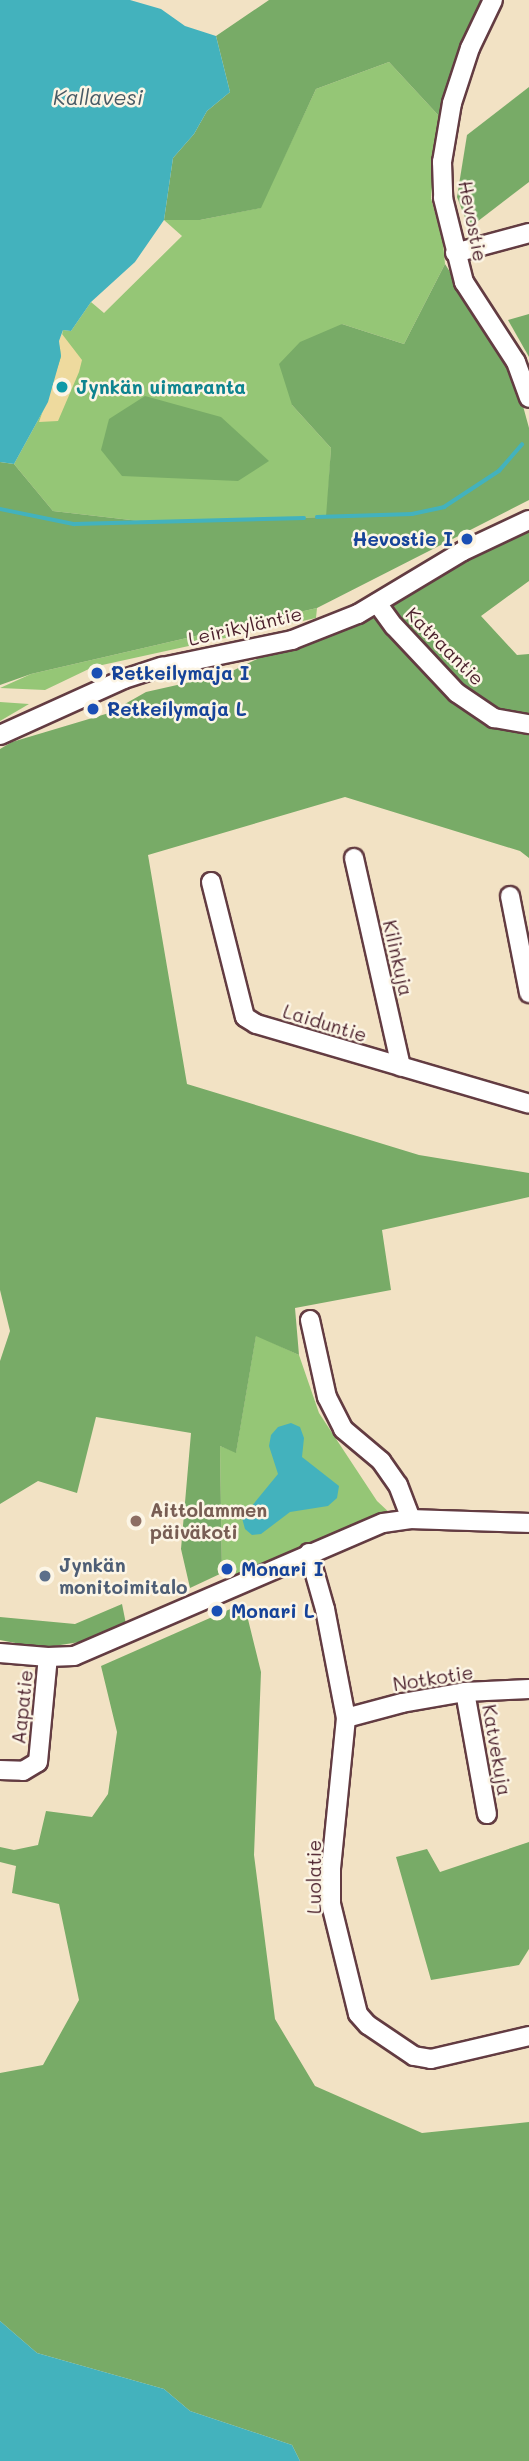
<!DOCTYPE html>
<html>
<head>
<meta charset="utf-8">
<style>
  body { margin:0 }
  #map { position:relative; width:529px; height:2461px; overflow:hidden; background:#f2e2c4; font-family:Mali,sans-serif }
  div>[style] { position:absolute }
  [style*='--x'] { left:calc(var(--x)*1px); top:calc(var(--y)*1px); width:calc(var(--w)*1px); rotate:calc(var(--a)*1deg) }
  .green>* { inset:0; background:#95c676 }
  .forest>* { inset:0; background:#78ab67 }
  .sand>* { inset:0; background:#eeda9e }
  .water>* { inset:0; background:#43b2bd }
  .stream>* { height:3.5px; margin:-1.75px; padding:0 1.75px; transform-origin:1.75px; border-radius:1.75px; background:#43b2bd }
  .roads { filter:drop-shadow(2px 0 #633c42) drop-shadow(-2px 0 #633c42) drop-shadow(0 2px #633c42) drop-shadow(0 -2px #633c42) }
  .minor>* { height:18px; margin:-9px; padding:0 9px; transform-origin:9px; border-radius:9px; background:#fff }
  .dots>* { width:19px; height:19px; translate:-50% -50%; box-sizing:border-box; border:4px solid #fcf5e5; border-radius:50% }
  span { translate:-50% -50%; white-space:nowrap; text-align:center; line-height:1.15; -webkit-text-stroke:5px #fcf5e5; paint-order:stroke }
  .street-label { font-size:19px; color:#4a1f2b }
  .culture-label { font-size:19px; color:#0d838f; font-weight:700 }
  .left { translate:0 -50%; text-align:left }
  .transit-label { font-size:19px; color:#164399; font-weight:700 }
  .right { translate:-100% -50%; text-align:right }
  .education-label { font-size:19px; color:#785e54; font-weight:700 }
  .service-label { font-size:19px; color:#4e5e75; font-weight:700 }
  .water-label { font-size:21px; color:#475a65; font-style:italic }
</style>
</head>
<body>
<div id="map">
  <div class="green">
    <i style="clip-path:polygon(389px 62px,439px 116px,431px 198px,443px 242px,445px 264px,404px 344px,342px 324px,292px 405px,331px 448px,327px 517px,148px 522px,53px 511px,14px 464px,48px 402px,63px 330px,71px 331px,91px 302px,104px 313px,182px 236px,164px 220px,200px 220px,260px 208px,316px 89px)"></i>
    <i style="clip-path:polygon(317px 608px,316px 618px,93px 667px,45px 690px,0 688px,31px 674px)"></i>
    <i style="clip-path:polygon(0 702px,29px 704px,0 721px)"></i>
    <i style="clip-path:polygon(256px 1335px,299px 1355px,319px 1413px,377px 1501px,392px 1515px,229px 1581px,222px 1573px,220px 1446px,236px 1452px)"></i>
  </div>
  <div class="forest">
    <i style="clip-path:polygon(269px 0,484px 0,439px 116px,389px 62px,316px 89px,261px 208px,200px 220px,164px 220px,173px 158px,194px 134px,207px 111px,230px 92px,216px 36px)"></i>
    <i style="clip-path:polygon(529px 87px,529px 182px,469px 228px,457px 197px,467px 135px)"></i>
    <i style="clip-path:polygon(445px 264px,514px 373px,529px 428px,529px 500px,317px 608px,31px 674px,0 685px,0 462px,14px 464px,53px 511px,148px 522px,326px 517px,331px 448px,292px 405px,279px 364px,300px 342px,342px 324px,404px 344px)"></i>
    <i style="clip-path:polygon(529px 314px,529px 357px,508px 320px)"></i>
    <i style="clip-path:polygon(145px 396px,221px 417px,269px 461px,238px 481px,122px 476px,101px 450px,109px 419px)"></i>
    <i style="clip-path:polygon(529px 527px,529px 581px,481px 616px,517px 655px,529px 654px,529px 858px,520px 851px,345px 797px,148px 855px,187px 1084px,419px 1155px,529px 1173px,529px 1197px,382px 1230px,391px 1290px,295px 1308px,299px 1355px,256px 1336px,236px 1453px,220px 1446px,222px 1573px,190px 1588px,181px 1549px,191px 1433px,96px 1417px,77px 1493px,38px 1481px,0 1504px,0 1361px,10px 1331px,0 1290px,0 749px,12px 742px,109px 713px,146px 692px,226px 674px)"></i>
    <i style="clip-path:polygon(244px 1603px,261px 1672px,254px 1855px,275px 2019px,315px 2086px,422px 2133px,529px 2122px,529px 2461px,300px 2461px,292px 2445px,190px 2411px,164px 2389px,37px 2353px,0 2321px,0 2073px,43px 2065px,79px 2000px,59px 1904px,12px 1893px,16px 1866px,0 1862px,0 1847px,14px 1850px,38px 1845px,46px 1811px,92px 1817px,108px 1794px,117px 1732px,101px 1666px)"></i>
    <i style="clip-path:polygon(122px 1604px,126px 1624px,86px 1641px,41px 1648px,0 1640px,0 1617px,75px 1624px)"></i>
    <i style="clip-path:polygon(529px 1842px,529px 1949px,519px 1965px,431px 1980px,396px 1857px,427px 1849px,440px 1872px)"></i>
  </div>
  <div class="sand">
    <i style="clip-path:polygon(62px 334px,82px 360px,79px 372px,58px 421px,39px 422px,61px 357px,59px 340px)"></i>
  </div>
  <div class="water">
    <i style="clip-path:polygon(0 0,130px 0,161px 9px,185px 26px,216px 36px,230px 92px,207px 111px,194px 134px,173px 158px,164px 220px,135px 262px,91px 302px,71px 331px,63px 330px,59px 341px,61px 356px,48px 402px,14px 464px,0 462px)"></i>
    <i style="clip-path:polygon(291px 1423px,300px 1427px,304px 1438px,302px 1457px,339px 1486px,337px 1498px,328px 1506px,290px 1512px,261px 1534px,252px 1535px,245px 1529px,242px 1518px,278px 1474px,269px 1446px,271px 1435px,278px 1427px)"></i>
    <i style="clip-path:polygon(0 2321px,37px 2353px,164px 2389px,190px 2411px,292px 2445px,300px 2461px,0 2461px)"></i>
  </div>
  <div class="stream">
    <i style="--x:0;--y:509;--w:76;--a:11.5"></i>
    <i style="--x:74;--y:524;--w:230;--a:-1.5"></i>
    <i style="--x:317;--y:517;--w:95;--a:-1.8"></i>
    <i style="--x:412;--y:514;--w:33;--a:-12"></i>
    <i style="--x:444;--y:507;--w:66;--a:-33.2"></i>
    <i style="--x:499;--y:471;--w:35;--a:-49"></i>
  </div>
  <div class="roads">
    <div class="minor">
      <i style="--x:493;--y:0;--w:53;--a:115.6"></i>
      <i style="--x:470;--y:48;--w:58;--a:108.1"></i>
      <i style="--x:452;--y:103;--w:60;--a:99.6"></i>
      <i style="--x:442;--y:162;--w:36;--a:88"></i>
      <i style="--x:443;--y:198;--w:87;--a:76"></i>
      <i style="--x:464;--y:282;--w:95;--a:57"></i>
      <i style="--x:516;--y:362;--w:38;--a:70"></i>
      <i style="--x:455;--y:253;--w:77;--a:-15.1"></i>
      <i style="--x:377;--y:603;--w:29;--a:54"></i>
      <i style="--x:394;--y:626;--w:92;--a:46.8"></i>
      <i style="--x:457;--y:693;--w:45;--a:34"></i>
      <i style="--x:494;--y:718;--w:36;--a:10"></i>
      <i style="--x:0;--y:735;--w:136;--a:-24.3"></i>
      <i style="--x:124;--y:679;--w:40;--a:-18"></i>
      <i style="--x:162;--y:667;--w:133;--a:-11.7"></i>
      <i style="--x:292;--y:640;--w:71;--a:-21.5"></i>
      <i style="--x:358;--y:614;--w:122;--a:-31"></i>
      <i style="--x:463;--y:551;--w:73;--a:-25.2"></i>
      <i style="--x:354;--y:858;--w:214;--a:77.3"></i>
      <i style="--x:211;--y:882;--w:139;--a:75.9"></i>
      <i style="--x:245;--y:1017;--w:13;--a:32"></i>
      <i style="--x:256;--y:1024;--w:284;--a:16.3"></i>
      <i style="--x:510;--y:896;--w:99;--a:78.9"></i>
      <i style="--x:310;--y:1320;--w:79;--a:77.6"></i>
      <i style="--x:327;--y:1397;--w:36;--a:63"></i>
      <i style="--x:343;--y:1429;--w:50;--a:40.1"></i>
      <i style="--x:381;--y:1461;--w:29;--a:55"></i>
      <i style="--x:398;--y:1485;--w:36;--a:69"></i>
      <i style="--x:309;--y:1553;--w:58;--a:74.1"></i>
      <i style="--x:325;--y:1609;--w:111;--a:79.1"></i>
      <i style="--x:346;--y:1718;--w:151;--a:95.7"></i>
      <i style="--x:331;--y:1868;--w:36;--a:90"></i>
      <i style="--x:331;--y:1904;--w:113;--a:76.2"></i>
      <i style="--x:358;--y:2014;--w:15;--a:48"></i>
      <i style="--x:368;--y:2025;--w:55;--a:34"></i>
      <i style="--x:414;--y:2056;--w:17;--a:10"></i>
      <i style="--x:431;--y:2059;--w:101;--a:-13.2"></i>
      <i style="--x:0;--y:1653;--w:48;--a:4.8"></i>
      <i style="--x:48;--y:1657;--w:26;--a:-2"></i>
      <i style="--x:74;--y:1656;--w:336;--a:-23.3"></i>
      <i style="--x:383;--y:1523;--w:28;--a:-8"></i>
      <i style="--x:411;--y:1519;--w:118;--a:1.9"></i>
      <i style="--x:465;--y:1692;--w:124;--a:79.8"></i>
      <i style="--x:346;--y:1718;--w:58;--a:-15"></i>
      <i style="--x:402;--y:1703;--w:64;--a:-9.9"></i>
      <i style="--x:465;--y:1692;--w:64;--a:-2.7"></i>
      <i style="--x:0;--y:1770;--w:23;--a:2"></i>
      <i style="--x:23;--y:1771;--w:17;--a:-31"></i>
      <i style="--x:38;--y:1762;--w:105;--a:-84.6"></i>
    </div>
  </div>
  <div class="dots">
    <i style="left:62px;top:387px;background:#0f9aa8"></i>
    <i style="left:467px;top:539px;background:#1a4fb4"></i>
    <i style="left:97px;top:673px;background:#1a4fb4"></i>
    <i style="left:93px;top:709px;background:#1a4fb4"></i>
    <i style="left:136px;top:1521px;background:#8d6e63"></i>
    <i style="left:227px;top:1569px;background:#1a4fb4"></i>
    <i style="left:45px;top:1576px;background:#5c6f8a"></i>
    <i style="left:217px;top:1611px;background:#1a4fb4"></i>
  </div>
  <div class="street-label">
    <span style="left:473px;top:221px;rotate:79deg">Hevostie</span>
    <span style="left:245px;top:626px;rotate:-13deg">Leirikyläntie</span>
    <span style="left:445px;top:646px;rotate:45deg">Katraantie</span>
    <span style="left:398px;top:958px;rotate:77deg">Kilinkuja</span>
    <span style="left:325px;top:1023px;rotate:17deg">Laiduntie</span>
    <span style="left:433px;top:1678px;rotate:-9deg">Notkotie</span>
    <span style="left:22px;top:1707px;rotate:-84deg">Aapatie</span>
    <span style="left:497px;top:1750px;rotate:80deg">Katvekuja</span>
    <span style="left:314px;top:1877px;rotate:-90deg">Luolatie</span>
  </div>
  <div class="culture-label">
    <span class="left" style="left:76px;top:387px">Jynkän uimaranta</span>
  </div>
  <div class="transit-label">
    <span class="right" style="left:453px;top:539px">Hevostie I</span>
    <span class="left" style="left:111px;top:673px">Retkeilymaja I</span>
    <span class="left" style="left:107px;top:709px">Retkeilymaja L</span>
    <span class="left" style="left:241px;top:1569px">Monari I</span>
    <span class="left" style="left:231px;top:1611px">Monari L</span>
  </div>
  <div class="education-label">
    <span class="left" style="left:150px;top:1521px">Aittolammen<br>päiväkoti</span>
  </div>
  <div class="service-label">
    <span class="left" style="left:59px;top:1576px">Jynkän<br>monitoimitalo</span>
  </div>
  <div class="water-label">
    <span style="left:98px;top:97px">Kallavesi</span>
  </div>
</div>
</body>
</html>
